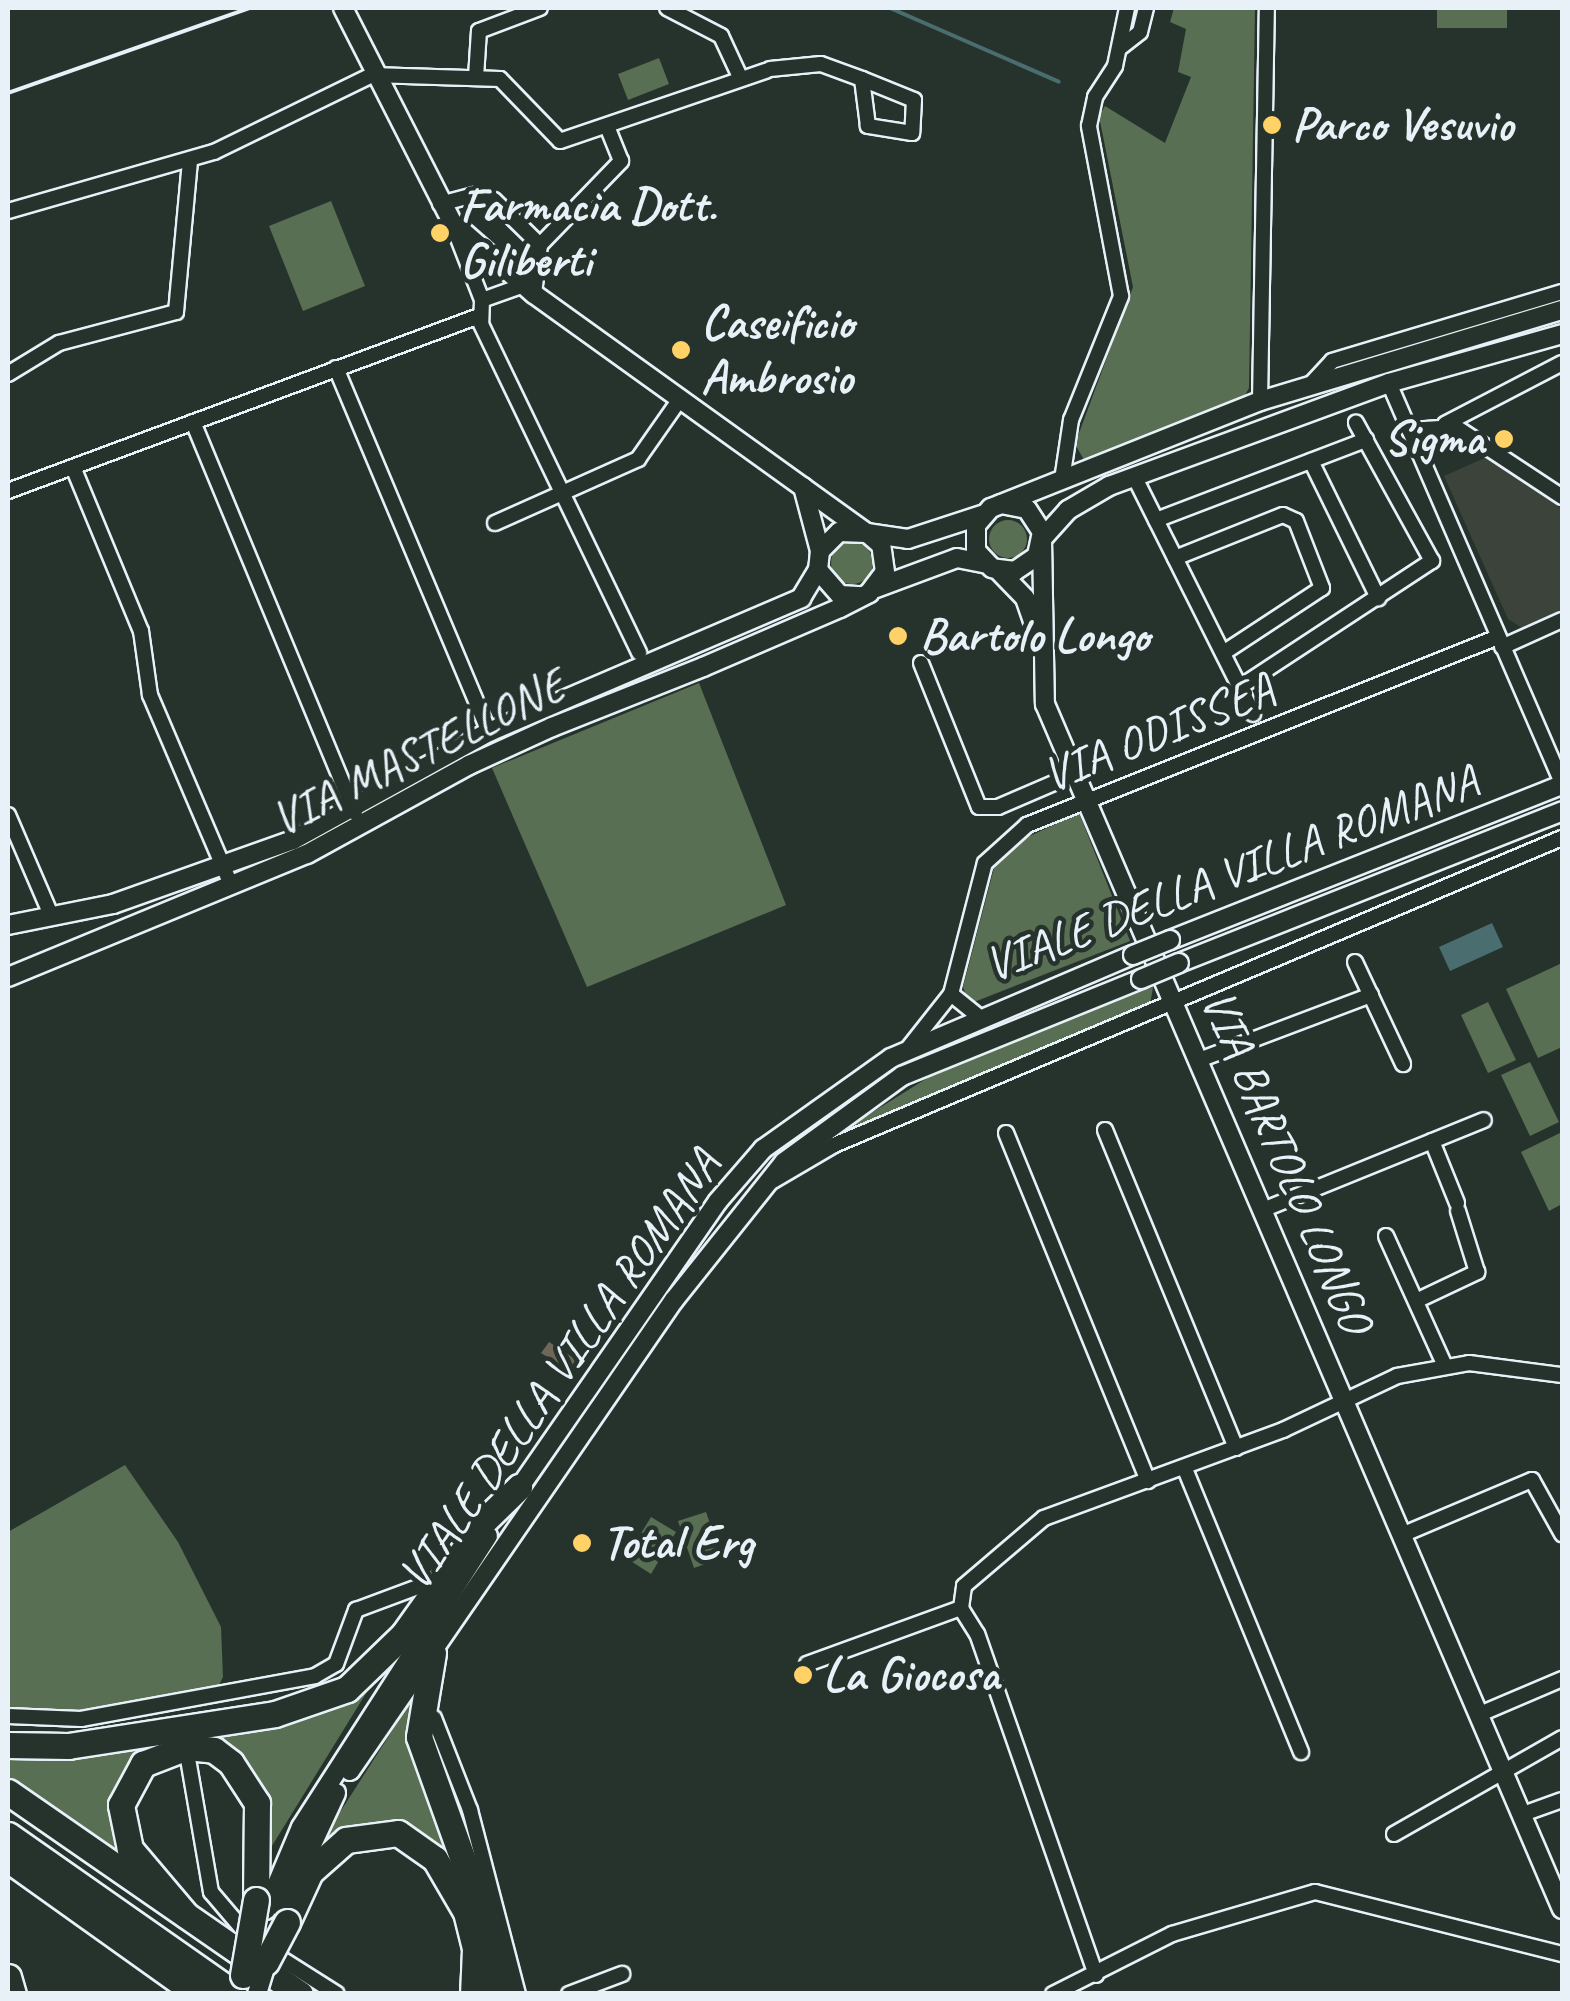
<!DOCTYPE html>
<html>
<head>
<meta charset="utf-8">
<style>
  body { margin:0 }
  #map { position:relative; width:1570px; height:2001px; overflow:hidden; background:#26332d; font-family:Caveat,sans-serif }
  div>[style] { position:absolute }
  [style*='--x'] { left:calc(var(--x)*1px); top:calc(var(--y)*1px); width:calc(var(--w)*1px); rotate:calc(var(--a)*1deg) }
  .built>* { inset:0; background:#3c433a }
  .green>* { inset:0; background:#586f53 }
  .round { border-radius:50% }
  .water>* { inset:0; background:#4a6d70 }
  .stream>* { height:4px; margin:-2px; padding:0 2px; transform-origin:2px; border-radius:2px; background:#4a6d70 }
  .building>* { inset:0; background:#6e6757 }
  .roads { filter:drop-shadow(2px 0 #e8f1f8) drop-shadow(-2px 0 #e8f1f8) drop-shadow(0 2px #e8f1f8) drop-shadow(0 -2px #e8f1f8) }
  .street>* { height:14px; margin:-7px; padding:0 7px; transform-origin:7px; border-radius:7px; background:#26332d }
  .secondary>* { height:18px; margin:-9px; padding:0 9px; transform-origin:9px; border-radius:9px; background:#26332d }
  .highway>* { height:25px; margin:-12.5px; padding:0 12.5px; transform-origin:12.5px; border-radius:12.5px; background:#26332d }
  .rail>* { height:4px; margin:-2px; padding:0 2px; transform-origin:2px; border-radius:2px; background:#e8f1f8 }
  .bridges { filter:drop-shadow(2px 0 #e8f1f8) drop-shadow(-2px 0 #e8f1f8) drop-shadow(0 2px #e8f1f8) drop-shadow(0 -2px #e8f1f8) }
  .secondary-bridge>* { height:18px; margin:-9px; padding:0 9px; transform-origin:9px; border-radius:9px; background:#26332d }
  .highway-bridge>* { height:25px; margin:-12.5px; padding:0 12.5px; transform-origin:12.5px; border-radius:12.5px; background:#26332d }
  .dots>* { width:28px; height:28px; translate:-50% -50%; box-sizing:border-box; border:5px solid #26332d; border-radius:50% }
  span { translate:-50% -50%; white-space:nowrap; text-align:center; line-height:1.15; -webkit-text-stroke:9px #26332d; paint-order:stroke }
  .poi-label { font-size:48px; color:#e8f1f8; font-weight:700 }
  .left { translate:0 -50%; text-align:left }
  .right { translate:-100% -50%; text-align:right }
  .street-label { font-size:48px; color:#e8f1f8 }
  .frame { position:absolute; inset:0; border:10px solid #e8f1f8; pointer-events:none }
</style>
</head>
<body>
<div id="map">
  <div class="built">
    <i style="clip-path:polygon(1487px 457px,1562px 509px,1562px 612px,1524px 629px,1508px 619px,1444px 476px)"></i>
  </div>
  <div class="green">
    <i style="clip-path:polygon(1174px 8px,1255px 8px,1249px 388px,1244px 397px,1084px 460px,1075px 444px,1133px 287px,1099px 116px,1105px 106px,1165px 143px,1191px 77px,1178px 72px,1186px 29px,1170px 22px)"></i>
    <i style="clip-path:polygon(1437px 8px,1507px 8px,1507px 28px,1437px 28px)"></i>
    <i style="clip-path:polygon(659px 58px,669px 84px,628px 100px,618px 74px)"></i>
    <i style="clip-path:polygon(331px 201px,365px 286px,303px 311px,269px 226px)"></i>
    <i class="round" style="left:989px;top:520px;width:38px;height:38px"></i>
    <i class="round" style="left:831px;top:542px;width:42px;height:42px"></i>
    <i style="clip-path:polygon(699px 683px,786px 905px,587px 987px,492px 768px)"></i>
    <i style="clip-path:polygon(1079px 813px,1130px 941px,969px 1004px,963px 987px,994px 868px,1017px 842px)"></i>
    <i style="clip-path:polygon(1562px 963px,1562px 1047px,1538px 1058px,1506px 989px)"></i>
    <i style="clip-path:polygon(1153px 987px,1149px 1011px,828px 1140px,945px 1067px)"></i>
    <i style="clip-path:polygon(1488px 1002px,1516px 1060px,1488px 1073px,1461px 1015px)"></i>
    <i style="clip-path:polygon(1530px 1062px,1559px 1122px,1530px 1136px,1501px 1075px)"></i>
    <i style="clip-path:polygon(1562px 1132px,1562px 1204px,1549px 1211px,1521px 1152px)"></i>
    <i style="clip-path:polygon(125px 1465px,178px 1542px,221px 1627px,223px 1677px,215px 1693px,76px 1717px,8px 1712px,8px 1532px)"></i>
    <i style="clip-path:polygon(706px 1512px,722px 1558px,694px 1568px,678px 1521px)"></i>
    <i style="clip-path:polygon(651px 1517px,676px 1532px,651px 1574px,626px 1558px)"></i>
    <i style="clip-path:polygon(381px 1669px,267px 1854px,231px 1753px,128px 1772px,131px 1865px,8px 1780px,8px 1750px,211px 1727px)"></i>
    <i style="clip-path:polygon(412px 1700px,415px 1701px,478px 1937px,399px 1826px,363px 1823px,333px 1838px,326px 1834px)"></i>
  </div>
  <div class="water">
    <i style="clip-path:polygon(1492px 923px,1503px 947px,1450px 971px,1439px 947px)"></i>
  </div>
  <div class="stream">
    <i style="--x:890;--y:8;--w:184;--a:23.6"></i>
  </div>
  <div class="building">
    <i style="clip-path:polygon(549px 1342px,580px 1362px,573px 1373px,541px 1353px)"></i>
  </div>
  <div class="roads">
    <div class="street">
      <i style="--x:667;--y:8;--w:61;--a:27.4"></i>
      <i style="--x:721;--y:36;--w:47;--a:65.1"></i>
      <i style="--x:1121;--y:47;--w:24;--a:-38"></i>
      <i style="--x:1140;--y:32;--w:25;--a:-76"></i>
      <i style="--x:770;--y:69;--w:51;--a:-5.6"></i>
      <i style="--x:821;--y:64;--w:44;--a:20.1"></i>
      <i style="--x:862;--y:79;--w:56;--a:22"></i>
      <i style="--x:914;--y:100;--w:33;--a:93"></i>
      <i style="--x:912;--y:133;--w:45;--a:-171"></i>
      <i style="--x:868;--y:126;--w:47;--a:-97.3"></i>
      <i style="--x:476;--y:77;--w:46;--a:-86.3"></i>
      <i style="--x:479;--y:31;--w:65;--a:-20.7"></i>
      <i style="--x:440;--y:204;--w:39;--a:-15"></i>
      <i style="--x:478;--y:194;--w:17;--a:21"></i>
      <i style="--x:494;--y:200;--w:64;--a:44.4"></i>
      <i style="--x:540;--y:245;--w:49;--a:97"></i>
      <i style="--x:8;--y:211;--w:214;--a:-16"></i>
      <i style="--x:214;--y:152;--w:176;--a:-26"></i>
      <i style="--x:372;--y:75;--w:128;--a:1.8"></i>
      <i style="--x:500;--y:79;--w:86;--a:45.9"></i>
      <i style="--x:560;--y:141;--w:218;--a:-18.8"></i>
      <i style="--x:452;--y:223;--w:83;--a:68.7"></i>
      <i style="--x:482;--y:300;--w:45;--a:-19.7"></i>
      <i style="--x:540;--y:245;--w:117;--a:-46"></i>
      <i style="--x:621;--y:161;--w:37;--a:-112"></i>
      <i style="--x:482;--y:300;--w:24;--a:92"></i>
      <i style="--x:481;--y:324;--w:365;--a:64.3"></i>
      <i style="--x:336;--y:368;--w:395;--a:67.2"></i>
      <i style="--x:8;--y:374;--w:60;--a:-31.3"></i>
      <i style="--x:59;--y:343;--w:121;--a:-14.8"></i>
      <i style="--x:176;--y:312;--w:153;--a:-84.7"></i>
      <i style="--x:1389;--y:383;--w:435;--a:66.6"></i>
      <i style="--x:1309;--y:386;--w:34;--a:-47"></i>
      <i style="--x:1332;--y:361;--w:240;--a:-16.7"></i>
      <i style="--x:1260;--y:401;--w:393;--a:-89"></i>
      <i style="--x:193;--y:422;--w:423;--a:67.5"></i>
      <i style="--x:1445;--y:424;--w:132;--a:-27.5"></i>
      <i style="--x:1409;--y:430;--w:47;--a:-3.7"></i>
      <i style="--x:1456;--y:427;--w:127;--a:33.4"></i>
      <i style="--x:1311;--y:461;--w:153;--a:63.9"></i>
      <i style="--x:73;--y:467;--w:178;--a:67.5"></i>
      <i style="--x:141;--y:631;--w:65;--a:82"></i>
      <i style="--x:150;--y:695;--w:207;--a:66.9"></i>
      <i style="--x:1134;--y:476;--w:266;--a:63.4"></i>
      <i style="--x:1062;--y:480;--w:61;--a:-81.5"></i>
      <i style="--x:1071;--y:420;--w:134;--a:-68"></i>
      <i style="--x:1121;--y:296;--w:173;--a:-100.7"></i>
      <i style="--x:1089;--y:126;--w:30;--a:-78"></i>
      <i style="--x:1095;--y:97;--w:37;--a:-57"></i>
      <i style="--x:1115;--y:66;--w:59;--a:-78.3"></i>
      <i style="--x:8;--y:491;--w:502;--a:-20.38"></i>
      <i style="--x:1156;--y:520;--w:225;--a:-20.9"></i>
      <i style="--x:495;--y:523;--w:157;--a:-24.1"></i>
      <i style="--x:638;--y:459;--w:73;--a:-55"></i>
      <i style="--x:1175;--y:558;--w:116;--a:-21.7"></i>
      <i style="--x:1283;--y:515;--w:14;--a:25"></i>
      <i style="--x:1296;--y:521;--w:72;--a:68.8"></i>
      <i style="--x:1322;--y:588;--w:118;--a:146.7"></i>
      <i style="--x:1502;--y:647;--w:66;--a:-24.2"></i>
      <i style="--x:921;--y:663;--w:155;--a:68.1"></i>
      <i style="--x:979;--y:807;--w:19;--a:0"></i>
      <i style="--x:998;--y:807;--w:86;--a:-23.3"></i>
      <i style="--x:1240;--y:687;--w:230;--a:-33.3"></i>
      <i style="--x:1432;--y:561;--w:158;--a:-118.8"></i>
      <i style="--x:8;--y:815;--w:111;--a:66.7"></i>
      <i style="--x:1355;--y:962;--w:113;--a:64.8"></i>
      <i style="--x:951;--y:994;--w:33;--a:39"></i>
      <i style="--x:909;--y:1047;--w:68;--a:-51.6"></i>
      <i style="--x:951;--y:994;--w:135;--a:-75.5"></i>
      <i style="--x:985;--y:863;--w:57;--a:-42.1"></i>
      <i style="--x:1027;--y:825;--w:507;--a:-21.76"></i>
      <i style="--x:1199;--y:1060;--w:184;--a:-20.7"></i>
      <i style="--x:1105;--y:1130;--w:344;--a:67.6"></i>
      <i style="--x:1006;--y:1133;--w:376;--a:67.8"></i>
      <i style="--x:1432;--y:1141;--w:67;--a:68"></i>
      <i style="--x:773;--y:1181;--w:71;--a:-30.5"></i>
      <i style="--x:834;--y:1145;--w:790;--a:-22.87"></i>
      <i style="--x:1265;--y:1209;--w:236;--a:-22.1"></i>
      <i style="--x:1386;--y:1236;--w:141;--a:65.6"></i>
      <i style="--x:1416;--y:1301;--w:68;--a:-25.4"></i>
      <i style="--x:1477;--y:1272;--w:64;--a:-107.3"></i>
      <i style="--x:1185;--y:1469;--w:306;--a:67.7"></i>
      <i style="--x:1404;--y:1534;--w:139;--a:-22.9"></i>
      <i style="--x:1532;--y:1480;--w:62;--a:60.9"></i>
      <i style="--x:807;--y:1664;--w:164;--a:-20"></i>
      <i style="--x:1480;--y:1714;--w:89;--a:-23.1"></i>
      <i style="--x:8;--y:1716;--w:73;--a:2.4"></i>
      <i style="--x:81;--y:1719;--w:238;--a:-10.4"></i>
      <i style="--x:315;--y:1676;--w:24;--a:-30"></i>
      <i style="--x:336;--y:1664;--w:58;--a:-69.7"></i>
      <i style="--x:356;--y:1610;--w:63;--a:-20.4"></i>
      <i style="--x:434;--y:1718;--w:99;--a:68.6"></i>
      <i style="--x:470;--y:1810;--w:190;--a:75.4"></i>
      <i style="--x:187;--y:1753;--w:141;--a:80.2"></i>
      <i style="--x:211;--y:1892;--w:62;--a:49.6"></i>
      <i style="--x:1523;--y:1814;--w:41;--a:-19.7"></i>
      <i style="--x:1394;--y:1834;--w:193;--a:-29.7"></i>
      <i style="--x:269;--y:1951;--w:80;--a:32.3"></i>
      <i style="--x:1096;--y:1975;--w:361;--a:-109.2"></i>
      <i style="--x:977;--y:1634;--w:31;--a:-122"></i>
      <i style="--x:961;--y:1608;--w:22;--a:-82"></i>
      <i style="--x:964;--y:1586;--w:105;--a:-40.4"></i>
      <i style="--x:1044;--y:1518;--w:255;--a:-20.2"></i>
      <i style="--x:1283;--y:1430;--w:126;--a:-25.3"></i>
      <i style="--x:1397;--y:1376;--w:73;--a:-10.2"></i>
      <i style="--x:1469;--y:1363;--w:94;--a:7.4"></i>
      <i style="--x:569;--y:1994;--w:57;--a:-20.7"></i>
      <i style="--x:1053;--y:1994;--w:133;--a:-26.8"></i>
      <i style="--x:1172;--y:1934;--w:149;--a:-16.4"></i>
      <i style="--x:1315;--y:1892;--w:255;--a:14.1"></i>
    </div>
    <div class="secondary">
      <i style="--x:343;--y:8;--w:240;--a:63"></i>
      <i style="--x:452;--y:222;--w:109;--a:41.3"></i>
      <i style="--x:534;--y:294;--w:410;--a:35.7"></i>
      <i style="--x:867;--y:533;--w:41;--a:8.3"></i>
      <i style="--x:908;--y:539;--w:78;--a:-18"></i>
      <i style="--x:803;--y:487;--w:66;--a:75.1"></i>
      <i style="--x:1001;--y:504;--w:26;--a:11"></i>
      <i style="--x:1027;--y:509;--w:27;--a:57"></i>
      <i style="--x:1042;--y:532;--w:25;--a:102"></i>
      <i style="--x:1037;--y:556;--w:27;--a:146"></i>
      <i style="--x:1015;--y:571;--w:23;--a:-173"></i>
      <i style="--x:992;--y:568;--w:23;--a:-133"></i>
      <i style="--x:976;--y:551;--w:26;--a:-90"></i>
      <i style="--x:976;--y:525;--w:23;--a:-49"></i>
      <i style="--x:991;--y:508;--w:289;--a:-21.7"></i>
      <i style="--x:1260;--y:401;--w:315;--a:-16.8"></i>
      <i style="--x:1042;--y:539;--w:165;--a:89"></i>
      <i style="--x:1045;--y:704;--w:1311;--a:66.78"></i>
      <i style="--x:1042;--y:539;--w:39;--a:-48"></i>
      <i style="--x:1068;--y:510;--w:48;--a:-30.3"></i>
      <i style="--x:1109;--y:486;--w:298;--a:-20.2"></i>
      <i style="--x:1389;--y:383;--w:180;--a:-15.8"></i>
      <i style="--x:998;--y:570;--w:39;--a:46"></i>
      <i style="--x:1025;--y:598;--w:31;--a:71"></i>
      <i style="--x:876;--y:588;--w:86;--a:-20.3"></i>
      <i style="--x:957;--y:558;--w:31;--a:11"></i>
      <i style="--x:8;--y:925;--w:107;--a:-11.3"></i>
      <i style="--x:113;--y:904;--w:191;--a:-19.6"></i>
      <i style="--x:293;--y:840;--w:224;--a:-28.9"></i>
      <i style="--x:489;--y:732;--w:340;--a:-23.2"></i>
      <i style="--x:801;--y:598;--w:33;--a:-59"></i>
      <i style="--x:1170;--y:940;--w:422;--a:-21.6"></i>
      <i style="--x:1179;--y:963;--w:412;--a:-21.6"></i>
      <i style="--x:8;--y:977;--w:323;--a:-22.4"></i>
      <i style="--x:307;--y:854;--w:185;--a:-28.8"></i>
      <i style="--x:469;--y:765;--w:91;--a:-24.6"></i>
      <i style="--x:552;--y:727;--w:162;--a:-21.7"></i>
      <i style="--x:703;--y:667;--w:149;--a:-23.3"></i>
      <i style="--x:840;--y:608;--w:33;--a:-27"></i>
      <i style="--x:869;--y:593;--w:26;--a:-53"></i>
      <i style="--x:885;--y:572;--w:27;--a:-98"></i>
      <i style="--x:881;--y:545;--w:18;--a:-139"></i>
      <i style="--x:867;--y:533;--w:28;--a:-178"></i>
      <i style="--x:839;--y:532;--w:27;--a:135"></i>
      <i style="--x:820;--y:551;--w:19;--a:96"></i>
      <i style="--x:818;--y:570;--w:33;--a:49"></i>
      <i style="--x:840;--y:595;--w:22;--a:3"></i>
      <i style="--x:513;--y:1497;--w:360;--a:-55.3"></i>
      <i style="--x:718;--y:1201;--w:69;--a:-49.1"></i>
      <i style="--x:763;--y:1149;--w:157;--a:-35.4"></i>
      <i style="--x:891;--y:1058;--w:263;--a:-23.1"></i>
      <i style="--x:350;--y:1771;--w:572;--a:-55.48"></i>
      <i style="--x:674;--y:1300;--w:176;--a:-51.4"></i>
      <i style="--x:784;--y:1162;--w:146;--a:-36.1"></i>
      <i style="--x:902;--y:1076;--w:258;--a:-22.1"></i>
      <i style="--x:282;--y:1909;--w:128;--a:-65"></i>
      <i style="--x:266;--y:1910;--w:90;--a:-67.1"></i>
      <i style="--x:301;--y:1827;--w:346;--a:-57.3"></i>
    </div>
    <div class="highway">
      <i style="--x:433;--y:1653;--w:85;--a:99.5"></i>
      <i style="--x:419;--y:1737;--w:190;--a:70.3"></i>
      <i style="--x:483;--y:1916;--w:79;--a:79.1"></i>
      <i style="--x:8;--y:1745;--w:60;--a:1"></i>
      <i style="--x:68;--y:1746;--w:209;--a:-8.8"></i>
      <i style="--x:275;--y:1714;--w:76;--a:-19.1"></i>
      <i style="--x:347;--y:1689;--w:78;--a:-44"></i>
      <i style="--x:403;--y:1635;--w:140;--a:-54.6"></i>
      <i style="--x:484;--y:1521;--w:49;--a:-44.2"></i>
      <i style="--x:8;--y:1792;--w:355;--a:34.7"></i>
      <i style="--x:8;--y:1835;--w:277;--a:35"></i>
      <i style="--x:8;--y:1859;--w:232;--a:35.5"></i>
      <i style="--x:186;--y:1915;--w:87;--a:-130.3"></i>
      <i style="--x:130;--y:1849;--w:45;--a:-101.6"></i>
      <i style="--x:121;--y:1805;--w:47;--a:-61.8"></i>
      <i style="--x:143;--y:1764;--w:47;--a:-21.1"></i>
      <i style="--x:187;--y:1747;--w:27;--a:6"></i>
      <i style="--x:214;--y:1750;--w:21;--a:37"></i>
      <i style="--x:231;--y:1763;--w:48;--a:57"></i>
      <i style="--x:257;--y:1803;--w:97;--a:90.6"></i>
      <i style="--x:287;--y:1922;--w:55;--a:-65.3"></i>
      <i style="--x:310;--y:1872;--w:48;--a:-41.6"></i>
      <i style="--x:346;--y:1840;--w:52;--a:-7.7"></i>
      <i style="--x:398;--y:1833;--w:45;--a:35.1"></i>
      <i style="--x:435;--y:1859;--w:61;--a:59.7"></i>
      <i style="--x:466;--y:1912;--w:38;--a:76"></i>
      <i style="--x:475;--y:1949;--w:45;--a:92.5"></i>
      <i style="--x:8;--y:1977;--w:18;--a:74"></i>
    </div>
  </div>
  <div class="rail">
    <i style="--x:8;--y:93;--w:256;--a:-19.4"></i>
  </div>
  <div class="bridges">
    <div class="secondary-bridge">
      <i style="--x:1133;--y:955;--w:40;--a:-22"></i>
      <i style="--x:1141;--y:979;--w:41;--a:-22.8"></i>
      <i style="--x:257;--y:1994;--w:45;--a:-73.2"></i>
    </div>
    <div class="highway-bridge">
      <i style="--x:266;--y:1962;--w:45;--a:-62.3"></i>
      <i style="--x:243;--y:1975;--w:76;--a:-80.2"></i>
    </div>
  </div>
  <div class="dots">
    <i style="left:1272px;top:125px;background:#ffd166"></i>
    <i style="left:440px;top:233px;background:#ffd166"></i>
    <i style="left:681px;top:350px;background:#ffd166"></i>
    <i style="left:1504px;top:439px;background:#ffd166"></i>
    <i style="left:898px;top:636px;background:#ffd166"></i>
    <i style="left:582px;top:1543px;background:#ffd166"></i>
    <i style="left:803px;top:1675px;background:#ffd166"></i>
  </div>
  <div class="poi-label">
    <span class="left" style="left:1292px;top:125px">Parco Vesuvio</span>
    <span class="left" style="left:460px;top:233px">Farmacia Dott.<br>Giliberti</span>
    <span class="left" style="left:701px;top:350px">Caseificio<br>Ambrosio</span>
    <span class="right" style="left:1484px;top:439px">Sigma</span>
    <span class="left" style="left:920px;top:636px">Bartolo Longo</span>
    <span class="left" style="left:602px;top:1543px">Total Erg</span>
    <span class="left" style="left:823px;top:1675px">La Giocosa</span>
  </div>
  <div class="street-label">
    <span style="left:1158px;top:732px;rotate:-22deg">VIA ODISSEA</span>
    <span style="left:418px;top:752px;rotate:-26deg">VIA MASTELLONE</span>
    <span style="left:1231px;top:873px;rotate:-21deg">VIALE DELLA VILLA ROMANA</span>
    <span style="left:1287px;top:1161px;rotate:67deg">VIA BARTOLO LONGO</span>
    <span style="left:559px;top:1370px;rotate:-55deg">VIALE DELLA VILLA ROMANA</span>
  </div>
  <div class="frame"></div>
</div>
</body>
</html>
